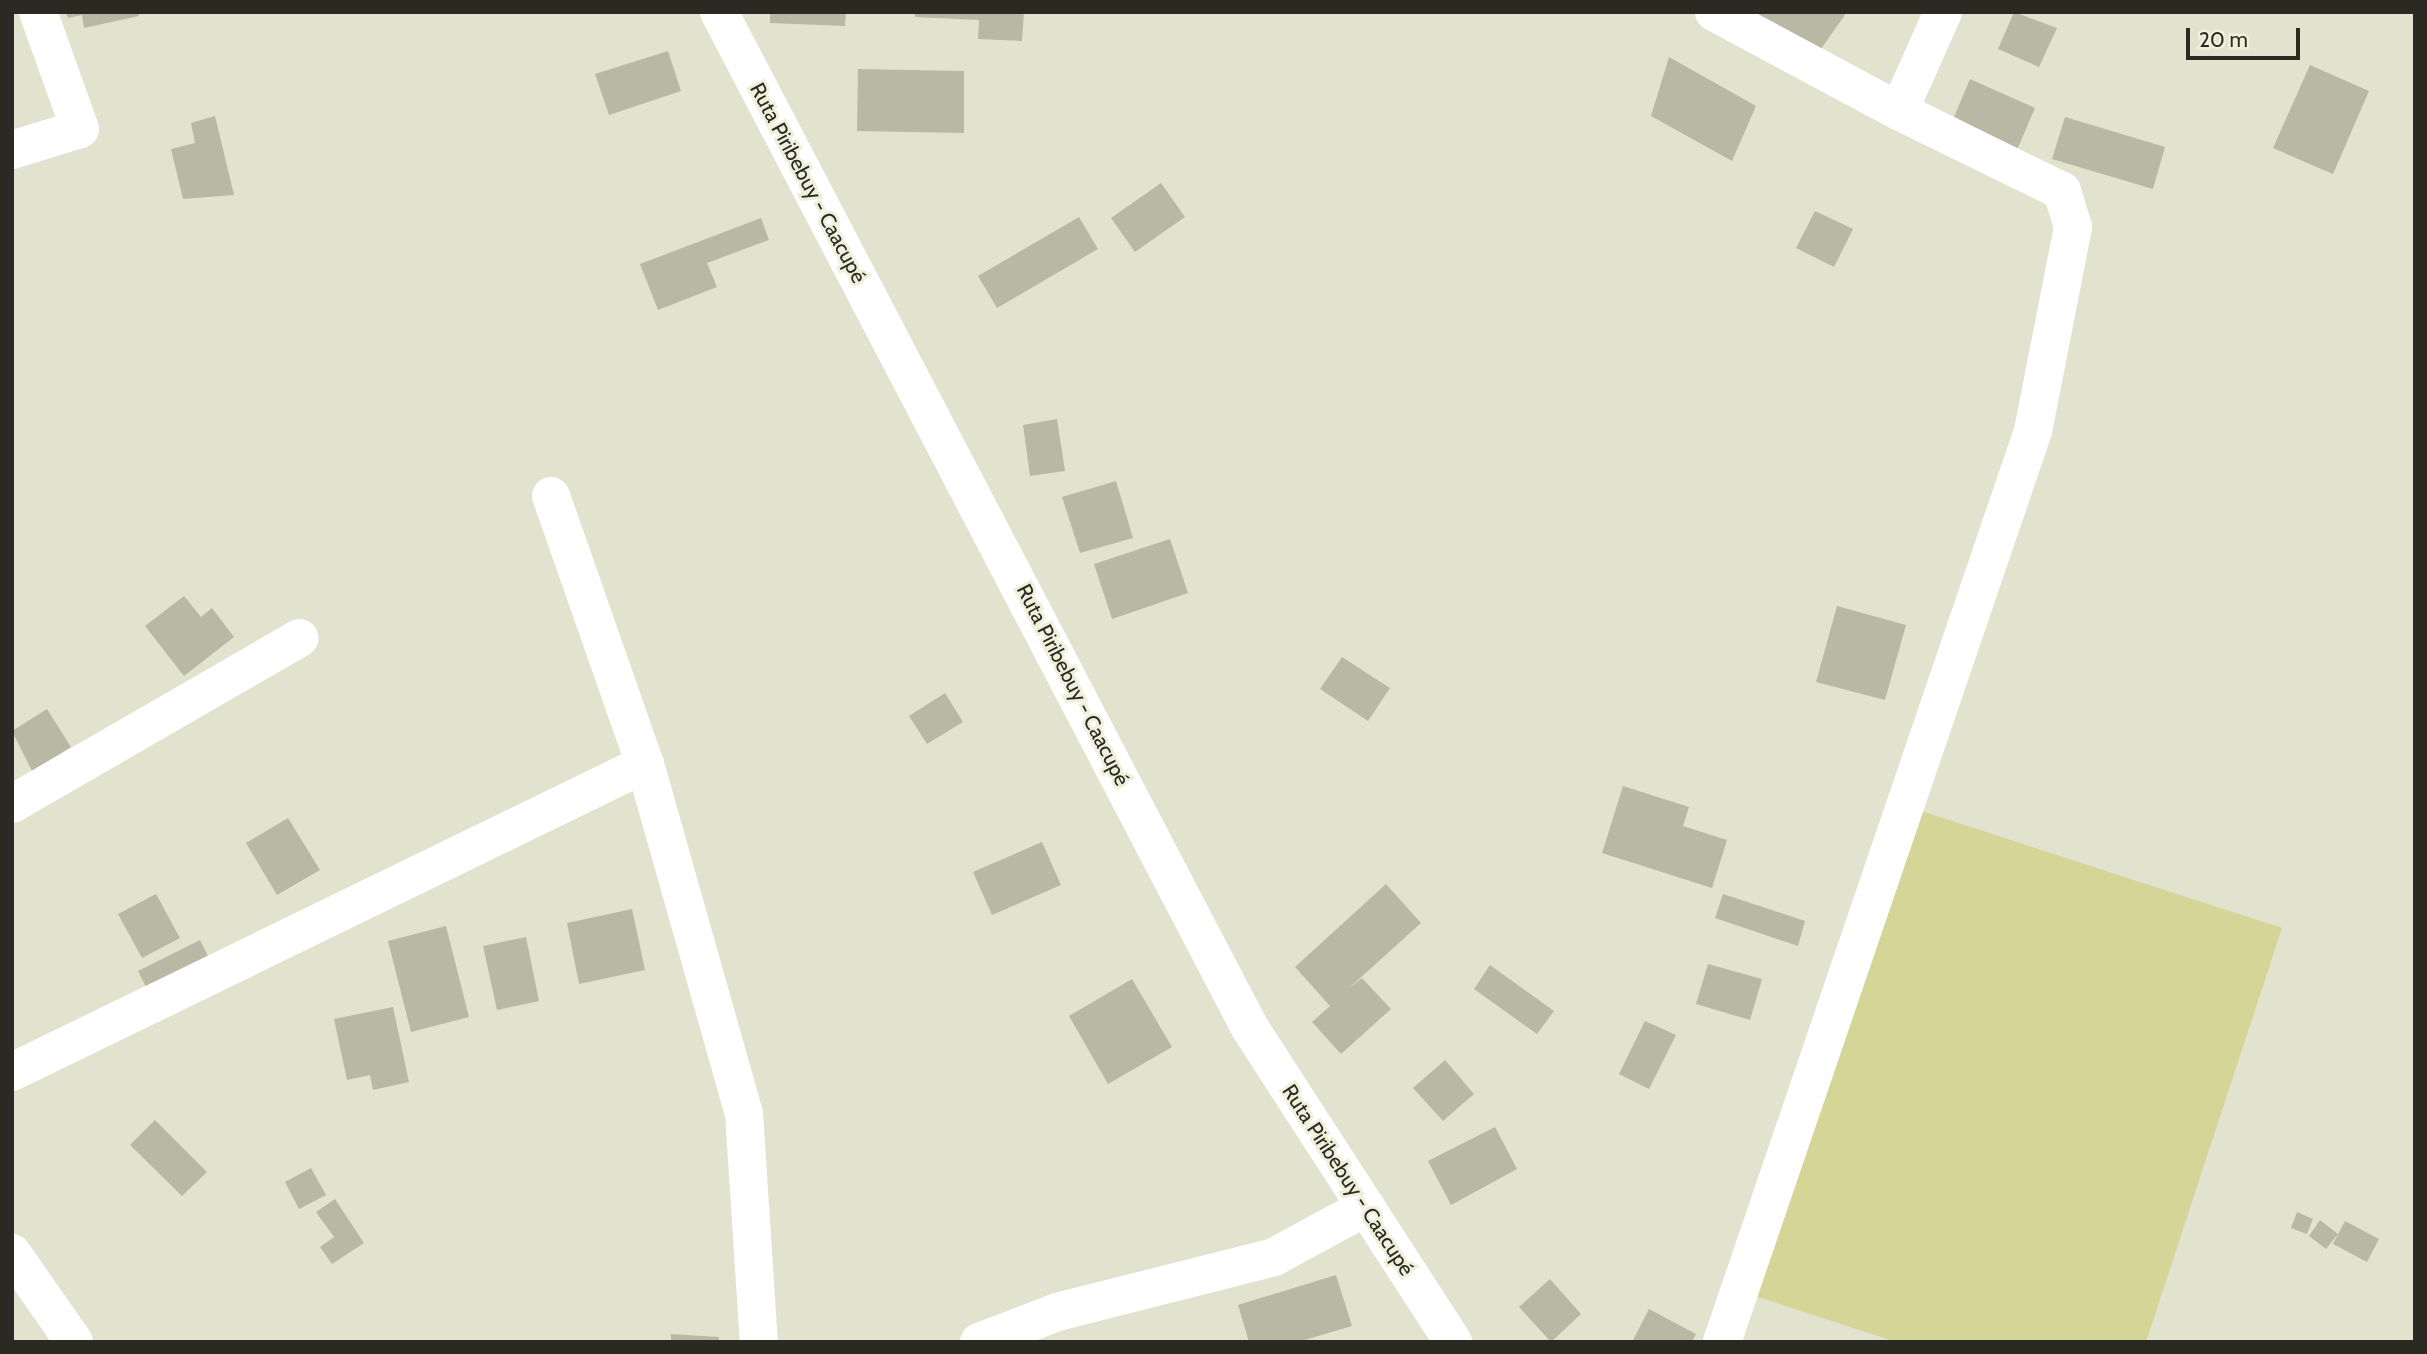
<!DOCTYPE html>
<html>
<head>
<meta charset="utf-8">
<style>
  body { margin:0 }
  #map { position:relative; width:2427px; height:1354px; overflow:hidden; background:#e2e3cf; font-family:Cabin,sans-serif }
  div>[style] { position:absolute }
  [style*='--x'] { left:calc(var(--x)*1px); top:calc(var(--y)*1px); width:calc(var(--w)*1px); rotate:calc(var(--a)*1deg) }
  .green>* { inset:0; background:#d5d598 }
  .building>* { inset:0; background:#b8b8a5 }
  .minor>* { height:38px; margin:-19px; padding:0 19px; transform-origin:19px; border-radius:19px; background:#fff }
  .tertiary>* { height:38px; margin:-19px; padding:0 19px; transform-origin:19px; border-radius:19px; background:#fff }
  span { translate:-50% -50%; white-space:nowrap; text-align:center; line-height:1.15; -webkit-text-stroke:6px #eff0dc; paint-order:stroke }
  .street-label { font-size:21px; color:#2a2a22 }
  .frame { position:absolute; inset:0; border:14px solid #2a2a22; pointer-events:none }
  .scale { position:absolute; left:2186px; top:28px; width:114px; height:32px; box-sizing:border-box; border:4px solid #2a2a22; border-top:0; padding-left:9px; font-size:21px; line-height:24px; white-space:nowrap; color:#2a2a22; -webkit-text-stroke:5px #eff0dc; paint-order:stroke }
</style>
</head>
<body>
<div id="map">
  <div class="green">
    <i style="clip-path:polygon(1909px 807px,2282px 928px,2146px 1342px,1896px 1342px,1749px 1294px)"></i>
  </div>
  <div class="building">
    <i style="clip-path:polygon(66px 12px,138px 12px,139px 16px,84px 28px,82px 15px,68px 18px)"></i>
    <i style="clip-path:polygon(770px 12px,846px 12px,845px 26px,770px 23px)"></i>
    <i style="clip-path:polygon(915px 12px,1024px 12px,1022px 41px,978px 39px,979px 20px,915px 17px)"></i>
    <i style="clip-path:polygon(1752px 12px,1847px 12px,1816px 56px)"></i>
    <i style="clip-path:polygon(2014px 12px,2057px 28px,2039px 67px,1998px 49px)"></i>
    <i style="clip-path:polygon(668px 51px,681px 91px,609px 115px,595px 74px)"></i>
    <i style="clip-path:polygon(1669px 57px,1756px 106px,1732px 161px,1651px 116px)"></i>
    <i style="clip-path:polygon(2310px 65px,2369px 91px,2333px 174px,2273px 148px)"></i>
    <i style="clip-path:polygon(858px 69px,964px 71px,964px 133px,857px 131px)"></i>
    <i style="clip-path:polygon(1970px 79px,2035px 108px,2014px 157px,1949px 129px)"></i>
    <i style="clip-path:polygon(215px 116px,234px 195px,183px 199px,171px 149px,195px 143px,191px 123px)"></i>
    <i style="clip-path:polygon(2065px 117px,2165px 147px,2153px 189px,2052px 159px)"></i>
    <i style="clip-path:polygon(1161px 183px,1185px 217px,1135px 252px,1111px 218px)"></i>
    <i style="clip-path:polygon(1815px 211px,1853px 229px,1834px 267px,1796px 248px)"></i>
    <i style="clip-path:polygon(1079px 217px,1098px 249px,997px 308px,978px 276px)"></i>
    <i style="clip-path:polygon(761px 218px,769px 240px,707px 263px,717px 287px,658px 310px,640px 264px)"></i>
    <i style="clip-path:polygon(1057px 419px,1065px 471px,1030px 476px,1023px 425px)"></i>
    <i style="clip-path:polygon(1116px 481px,1133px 538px,1080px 553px,1062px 497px)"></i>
    <i style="clip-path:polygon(1170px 539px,1188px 593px,1112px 619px,1094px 564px)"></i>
    <i style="clip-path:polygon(184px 596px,201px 617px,212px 608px,234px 637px,184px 676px,145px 626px)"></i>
    <i style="clip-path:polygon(1837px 606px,1906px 625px,1885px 700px,1816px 682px)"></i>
    <i style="clip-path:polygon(1342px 657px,1390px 688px,1368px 721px,1320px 689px)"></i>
    <i style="clip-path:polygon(945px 693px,963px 722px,927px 744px,909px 716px)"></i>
    <i style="clip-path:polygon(47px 709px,71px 747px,32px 771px,12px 731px)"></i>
    <i style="clip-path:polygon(1623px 786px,1689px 807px,1683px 826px,1727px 840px,1712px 888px,1602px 853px)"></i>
    <i style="clip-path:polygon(288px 818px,320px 870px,277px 895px,246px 843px)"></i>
    <i style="clip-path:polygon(1042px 842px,1061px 885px,992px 915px,973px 872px)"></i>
    <i style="clip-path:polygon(1386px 884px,1421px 923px,1348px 989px,1362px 978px,1391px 1009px,1341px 1054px,1312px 1022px,1330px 1006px,1295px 967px)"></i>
    <i style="clip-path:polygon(156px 894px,180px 938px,142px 958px,118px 914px)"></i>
    <i style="clip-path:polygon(1723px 894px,1805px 921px,1798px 946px,1715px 918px)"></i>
    <i style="clip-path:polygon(632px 909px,645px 970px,579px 984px,567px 923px)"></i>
    <i style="clip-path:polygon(446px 926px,469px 1017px,411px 1032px,388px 941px)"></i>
    <i style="clip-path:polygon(526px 937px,539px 1001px,497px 1010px,483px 946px)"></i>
    <i style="clip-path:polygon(200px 940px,211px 962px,149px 993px,138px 971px)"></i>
    <i style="clip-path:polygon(1708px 964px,1762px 979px,1750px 1020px,1696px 1004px)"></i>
    <i style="clip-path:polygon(1490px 965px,1554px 1011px,1537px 1034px,1474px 989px)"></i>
    <i style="clip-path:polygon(1132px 979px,1172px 1047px,1108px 1084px,1069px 1016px)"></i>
    <i style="clip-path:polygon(393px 1007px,409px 1082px,373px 1090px,370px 1075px,347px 1080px,334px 1019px)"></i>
    <i style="clip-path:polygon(1645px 1021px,1676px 1035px,1649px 1089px,1619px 1074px)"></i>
    <i style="clip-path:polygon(1445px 1060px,1474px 1094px,1443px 1121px,1413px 1088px)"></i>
    <i style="clip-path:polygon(155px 1120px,207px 1172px,182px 1196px,130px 1145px)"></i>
    <i style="clip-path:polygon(1495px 1127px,1517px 1169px,1451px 1205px,1428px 1161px)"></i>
    <i style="clip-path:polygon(311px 1168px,326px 1195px,299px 1209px,285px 1182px)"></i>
    <i style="clip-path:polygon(335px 1199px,364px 1243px,332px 1264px,320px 1247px,334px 1237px,316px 1212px)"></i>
    <i style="clip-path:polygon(2297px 1212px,2313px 1219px,2307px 1234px,2291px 1228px)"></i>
    <i style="clip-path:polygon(2320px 1220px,2338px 1234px,2326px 1249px,2309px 1236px)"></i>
    <i style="clip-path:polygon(2345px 1221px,2379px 1239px,2367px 1262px,2333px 1244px)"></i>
    <i style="clip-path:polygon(1336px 1275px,1352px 1326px,1298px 1342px,1249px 1342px,1238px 1305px)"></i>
    <i style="clip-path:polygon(1550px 1279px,1581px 1314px,1551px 1342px,1519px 1307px)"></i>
    <i style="clip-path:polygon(1649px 1309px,1696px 1334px,1692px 1342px,1632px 1342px)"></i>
    <i style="clip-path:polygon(671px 1334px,719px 1337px,719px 1342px,671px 1342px)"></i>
  </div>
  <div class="minor">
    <i style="--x:1714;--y:12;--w:210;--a:28.2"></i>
    <i style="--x:1899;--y:111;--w:108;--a:-66"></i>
    <i style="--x:12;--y:150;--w:71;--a:-17.2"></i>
    <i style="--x:80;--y:129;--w:124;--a:-109.7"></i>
    <i style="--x:551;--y:496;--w:284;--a:70.7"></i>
    <i style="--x:645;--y:764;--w:363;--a:74.2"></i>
    <i style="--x:744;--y:1113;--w:229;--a:86.3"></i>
    <i style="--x:12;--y:804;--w:332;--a:-30"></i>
    <i style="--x:12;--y:1072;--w:704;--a:-25.95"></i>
    <i style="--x:12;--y:1253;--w:108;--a:55.1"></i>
    <i style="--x:979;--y:1342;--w:84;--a:-21"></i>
    <i style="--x:1057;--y:1312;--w:224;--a:-14.2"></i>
    <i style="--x:1274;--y:1257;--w:105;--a:-28.5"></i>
    <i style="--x:1722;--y:1342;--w:963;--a:-71.15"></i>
    <i style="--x:2033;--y:431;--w:208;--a:-78.9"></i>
    <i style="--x:2073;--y:227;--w:38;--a:-107"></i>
    <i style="--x:2062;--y:191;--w:182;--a:-153.9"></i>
  </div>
  <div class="tertiary">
    <i style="--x:719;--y:12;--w:1146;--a:62.41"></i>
    <i style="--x:1250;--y:1028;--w:374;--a:57.1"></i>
  </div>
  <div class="street-label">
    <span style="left:808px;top:183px;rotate:62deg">Ruta Piribebuy - Caacupé</span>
    <span style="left:1073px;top:685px;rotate:63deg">Ruta Piribebuy - Caacupé</span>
    <span style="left:1348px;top:1180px;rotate:57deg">Ruta Piribebuy - Caacupé</span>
  </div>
  <div class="frame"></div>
  <div class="scale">20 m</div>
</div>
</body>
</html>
